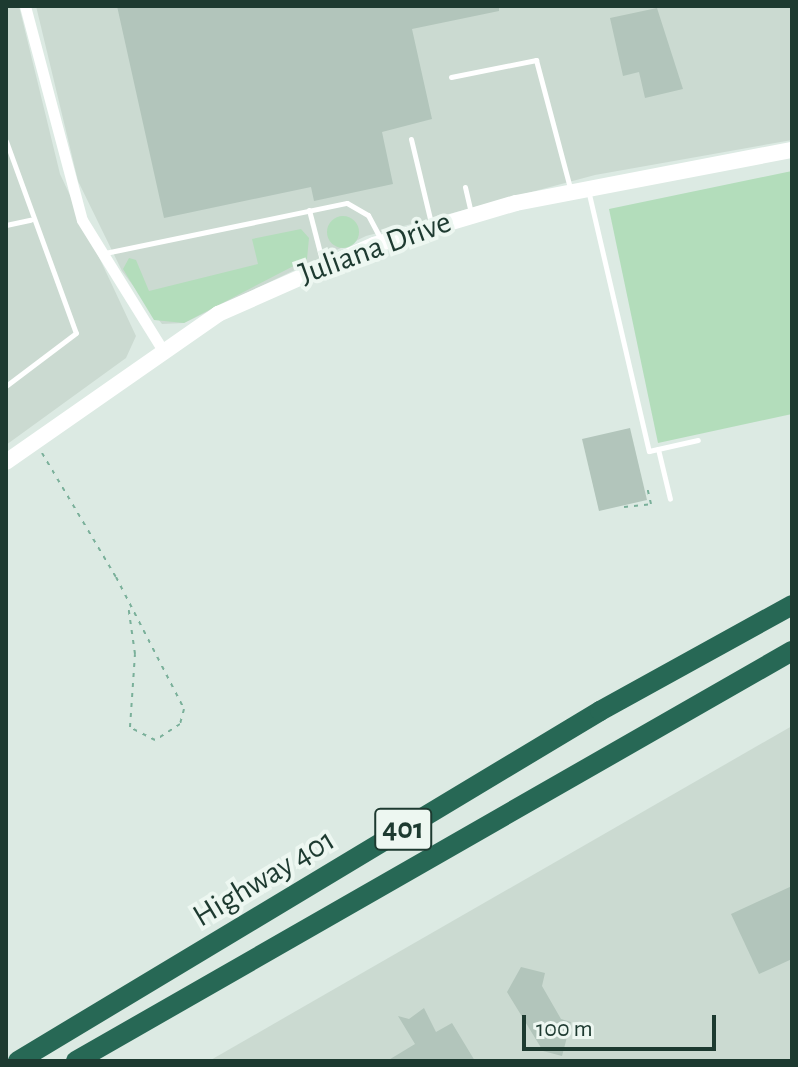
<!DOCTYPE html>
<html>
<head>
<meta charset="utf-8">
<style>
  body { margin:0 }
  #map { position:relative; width:798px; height:1067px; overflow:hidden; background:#dceae3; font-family:"Alegreya Sans",sans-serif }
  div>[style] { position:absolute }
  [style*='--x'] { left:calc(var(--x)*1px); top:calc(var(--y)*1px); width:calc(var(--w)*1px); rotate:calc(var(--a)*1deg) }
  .built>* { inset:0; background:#cbdad1 }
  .green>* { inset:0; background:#b3ddbb }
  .round { border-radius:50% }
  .building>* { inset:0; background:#b2c5bb }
  .path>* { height:2px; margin-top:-1px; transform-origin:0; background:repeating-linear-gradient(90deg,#7ab09a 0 4px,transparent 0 10px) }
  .lane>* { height:5px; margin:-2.5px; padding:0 2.5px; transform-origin:2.5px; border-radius:2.5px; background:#fff }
  .street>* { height:11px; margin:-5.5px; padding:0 5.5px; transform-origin:5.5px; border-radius:5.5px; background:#fff }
  .secondary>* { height:16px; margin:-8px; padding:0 8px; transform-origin:8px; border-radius:8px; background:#fff }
  .highway>* { height:20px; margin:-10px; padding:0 10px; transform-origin:10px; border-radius:10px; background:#276855 }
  span { translate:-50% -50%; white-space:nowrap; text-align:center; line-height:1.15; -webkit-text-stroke:8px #edf7f1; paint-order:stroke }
  .shield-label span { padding:2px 6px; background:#edf7f1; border:2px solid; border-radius:6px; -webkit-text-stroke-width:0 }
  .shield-label { font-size:30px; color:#1d3a30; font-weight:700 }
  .street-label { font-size:32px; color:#1d3a30 }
  .frame { position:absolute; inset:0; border:8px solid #1d3a30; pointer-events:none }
  .scale { position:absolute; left:522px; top:1015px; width:194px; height:36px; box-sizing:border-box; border:4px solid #1d3a30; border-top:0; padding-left:10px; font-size:24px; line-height:28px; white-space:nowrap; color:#1d3a30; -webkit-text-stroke:6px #edf7f1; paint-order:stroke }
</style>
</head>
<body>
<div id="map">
  <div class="built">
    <i style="clip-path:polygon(6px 6px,19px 6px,60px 174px,136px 336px,126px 358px,6px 445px)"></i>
    <i style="clip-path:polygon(36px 6px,792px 6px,792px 140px,595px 175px,366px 236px,184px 323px,162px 324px,122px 271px,78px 181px)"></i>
    <i style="clip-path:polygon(792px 726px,792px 1061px,209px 1061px)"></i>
  </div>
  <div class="green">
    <i style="clip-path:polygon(792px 171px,792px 414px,658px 443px,609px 209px)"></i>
    <i class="round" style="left:327px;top:216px;width:32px;height:32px"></i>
    <i style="clip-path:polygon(301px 229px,309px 238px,307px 259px,184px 323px,154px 320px,123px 269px,129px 258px,136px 260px,149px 291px,258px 264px,252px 239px)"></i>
  </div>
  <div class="building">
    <i style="clip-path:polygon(117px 6px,499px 6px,499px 11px,412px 29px,432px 119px,382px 132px,393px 184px,314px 201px,311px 187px,164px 218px)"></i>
    <i style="clip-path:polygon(657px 8px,683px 89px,645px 98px,639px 72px,623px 76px,610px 18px)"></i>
    <i style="clip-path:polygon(630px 428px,647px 500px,599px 511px,582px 439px)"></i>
    <i style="clip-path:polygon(792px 886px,792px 959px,759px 974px,731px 914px)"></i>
    <i style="clip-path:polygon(521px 967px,545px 973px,542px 986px,561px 1019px,571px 1022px,562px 1056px,543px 1051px,507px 992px)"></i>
    <i style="clip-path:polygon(424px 1008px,436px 1032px,452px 1023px,475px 1061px,387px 1061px,415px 1044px,398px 1016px,409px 1019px)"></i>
  </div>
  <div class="path">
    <i style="--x:42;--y:453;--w:144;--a:59.2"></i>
    <i style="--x:116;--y:577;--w:148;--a:62.7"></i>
    <i style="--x:184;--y:709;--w:16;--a:105"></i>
    <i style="--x:180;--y:724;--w:30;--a:147"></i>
    <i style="--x:155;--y:740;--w:28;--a:-153"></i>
    <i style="--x:130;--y:727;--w:73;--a:-86.1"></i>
    <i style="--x:135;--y:654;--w:49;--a:-98.1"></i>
    <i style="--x:624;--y:507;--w:27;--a:-6"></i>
    <i style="--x:651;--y:504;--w:18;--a:-103"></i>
  </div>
  <div class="lane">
    <i style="--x:451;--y:77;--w:87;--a:-11.3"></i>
    <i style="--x:536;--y:60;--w:132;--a:75.1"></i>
    <i style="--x:411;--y:139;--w:86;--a:76.6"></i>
    <i style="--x:6;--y:141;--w:204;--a:70"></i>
    <i style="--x:76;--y:333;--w:88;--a:142.9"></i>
    <i style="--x:465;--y:187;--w:27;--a:77"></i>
    <i style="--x:589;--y:194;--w:264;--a:76.9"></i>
    <i style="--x:649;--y:451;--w:50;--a:-12.7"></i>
    <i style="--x:309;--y:210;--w:56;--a:75.5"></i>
    <i style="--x:6;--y:225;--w:25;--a:-12"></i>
    <i style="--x:105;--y:253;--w:247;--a:-11.7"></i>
    <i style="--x:347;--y:203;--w:24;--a:30"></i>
    <i style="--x:368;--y:215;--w:30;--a:62"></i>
    <i style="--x:658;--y:449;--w:51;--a:76.5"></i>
  </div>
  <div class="street">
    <i style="--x:25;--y:6;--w:221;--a:75.1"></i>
    <i style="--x:82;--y:220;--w:152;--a:58.2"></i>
  </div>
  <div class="secondary">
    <i style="--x:6;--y:462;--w:259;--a:-34.9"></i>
    <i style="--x:218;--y:314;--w:171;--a:-23.9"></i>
    <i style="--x:374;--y:245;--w:148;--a:-16.5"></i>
    <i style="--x:516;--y:203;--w:281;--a:-10.9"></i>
  </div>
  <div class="highway">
    <i style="--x:18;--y:1061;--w:679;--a:-31.02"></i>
    <i style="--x:600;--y:711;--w:219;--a:-28.9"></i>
    <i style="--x:76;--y:1061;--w:825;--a:-29.8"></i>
  </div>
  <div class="shield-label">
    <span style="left:403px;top:829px">401</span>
  </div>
  <div class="street-label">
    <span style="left:375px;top:248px;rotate:-20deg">Juliana Drive</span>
    <span style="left:264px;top:878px;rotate:-31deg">Highway 401</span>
  </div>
  <div class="frame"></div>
  <div class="scale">100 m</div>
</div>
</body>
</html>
